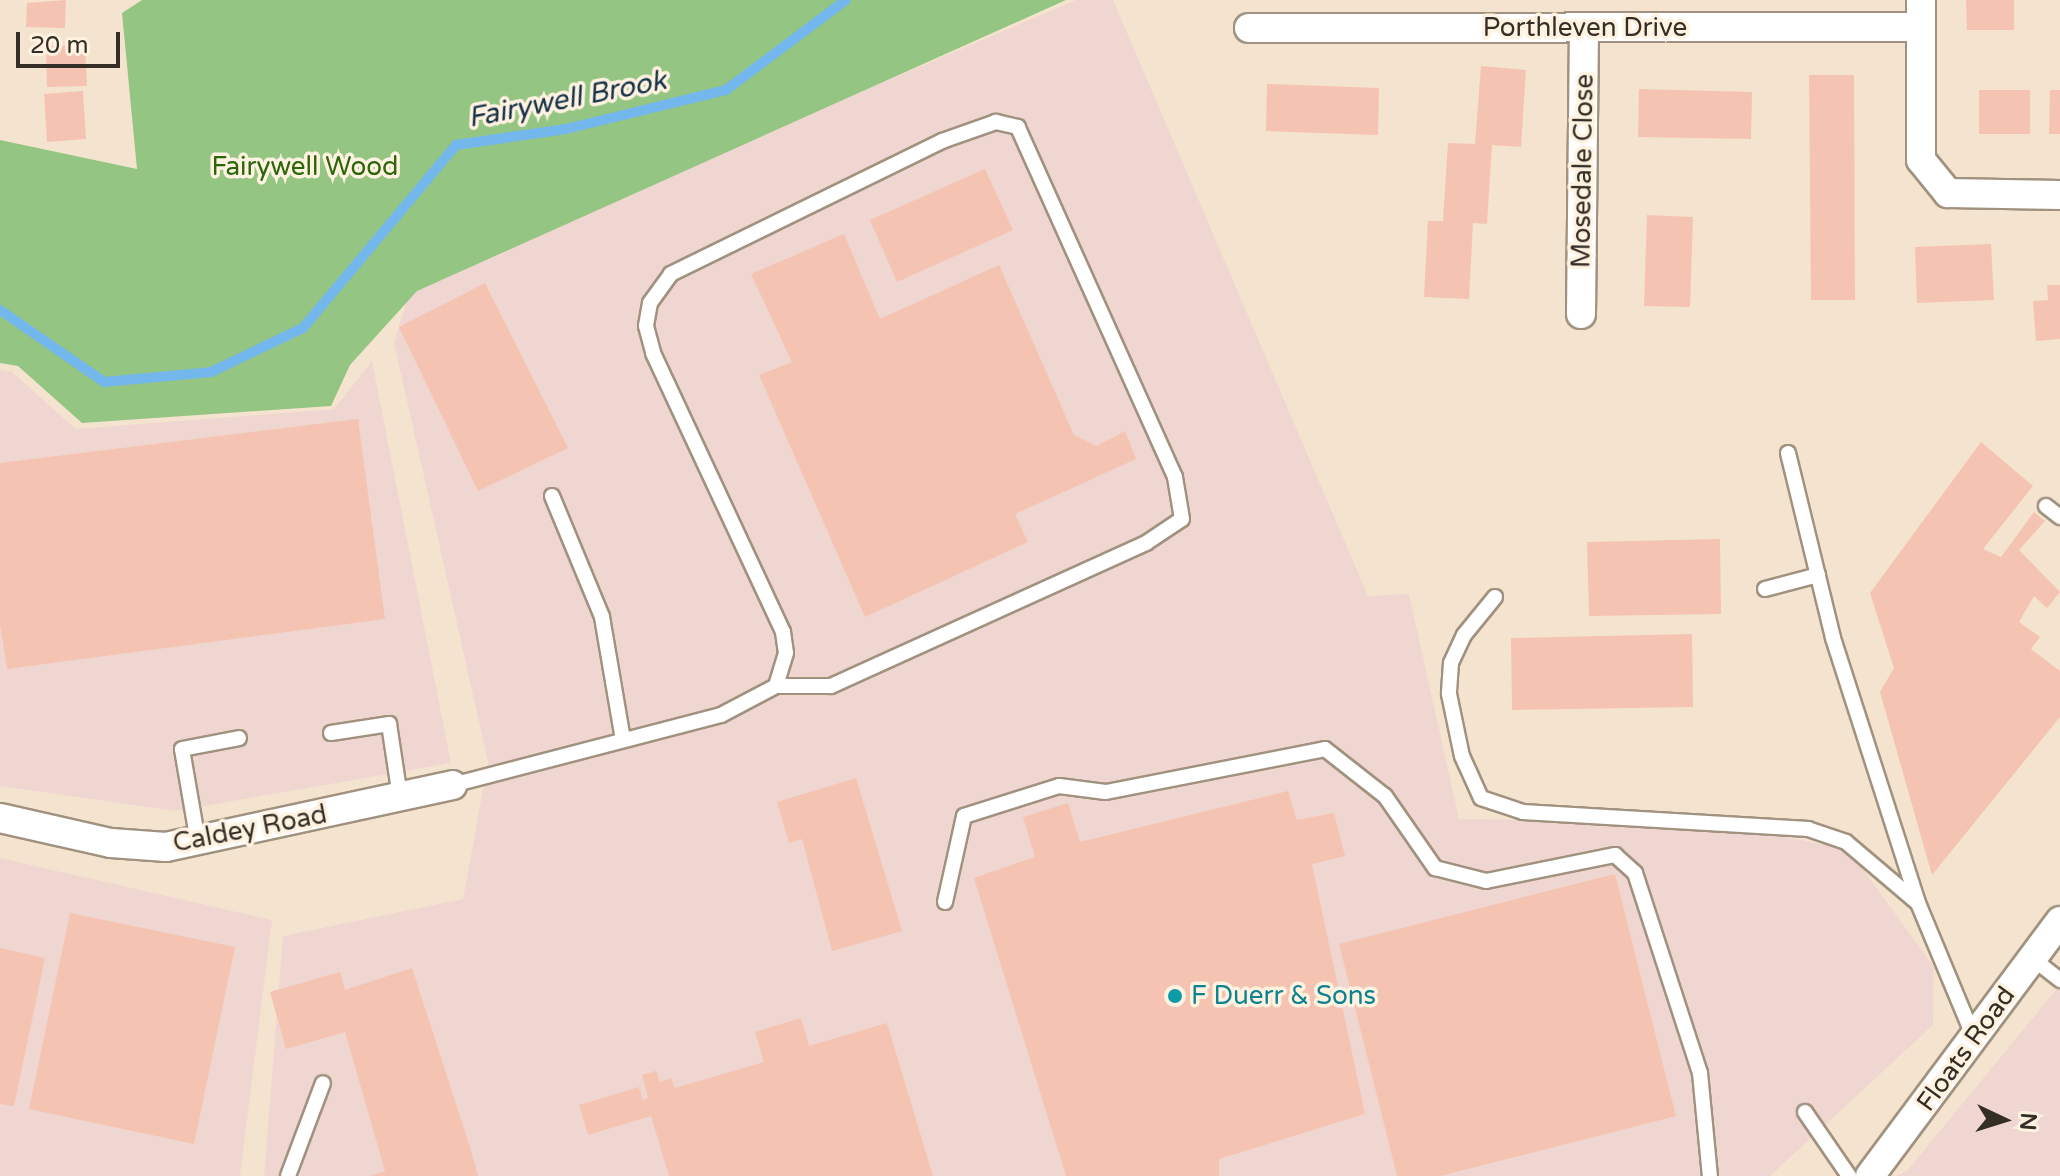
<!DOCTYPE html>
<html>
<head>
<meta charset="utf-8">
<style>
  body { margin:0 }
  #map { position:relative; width:2060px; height:1176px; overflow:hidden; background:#f4e4cf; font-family:"Varela Round",sans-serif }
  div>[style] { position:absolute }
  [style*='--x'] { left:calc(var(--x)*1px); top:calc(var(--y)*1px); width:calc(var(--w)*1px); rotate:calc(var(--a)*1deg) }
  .industrial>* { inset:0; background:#f0d6d0 }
  .forest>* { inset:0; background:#95c583 }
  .stream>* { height:10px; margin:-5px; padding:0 5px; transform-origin:5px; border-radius:5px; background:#73b7ed }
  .building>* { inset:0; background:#f5c3b1 }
  .roads { filter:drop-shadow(2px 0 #a0927f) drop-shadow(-2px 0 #a0927f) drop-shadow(0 2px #a0927f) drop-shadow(0 -2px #a0927f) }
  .lane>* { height:14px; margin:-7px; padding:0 7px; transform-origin:7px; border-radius:7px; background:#fff }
  .street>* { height:28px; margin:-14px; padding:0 14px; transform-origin:14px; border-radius:14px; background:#fff }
  .dots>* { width:22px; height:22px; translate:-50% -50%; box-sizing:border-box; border:4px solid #fff2e1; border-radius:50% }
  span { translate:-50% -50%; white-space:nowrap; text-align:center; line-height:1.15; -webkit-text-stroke:7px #fff2e1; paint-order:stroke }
  .street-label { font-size:26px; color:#342e26 }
  .park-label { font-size:26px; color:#2b6609 }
  .culture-label { font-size:26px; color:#0d838f }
  .left { translate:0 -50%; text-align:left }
  .water-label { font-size:28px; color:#143248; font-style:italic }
  .north { position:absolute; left:1964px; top:1080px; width:80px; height:80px; -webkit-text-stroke:6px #fff2e1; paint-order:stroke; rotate:94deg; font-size:22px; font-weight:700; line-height:32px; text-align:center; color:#342e26 }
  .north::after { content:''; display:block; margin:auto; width:28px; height:36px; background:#342e26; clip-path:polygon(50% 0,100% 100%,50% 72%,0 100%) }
  .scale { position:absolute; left:16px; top:32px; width:104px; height:36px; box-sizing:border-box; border:4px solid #342e26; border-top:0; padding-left:10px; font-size:24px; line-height:28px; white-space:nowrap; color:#342e26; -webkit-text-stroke:6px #fff2e1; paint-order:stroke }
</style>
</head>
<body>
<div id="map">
  <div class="industrial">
    <i style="clip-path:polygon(1076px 0,1113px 0,1368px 596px,1409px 594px,1459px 819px,1714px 822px,1849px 850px,1934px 967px,1933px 1025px,1770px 1176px,264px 1176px,283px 936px,463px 899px,488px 762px,394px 343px,412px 283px)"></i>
    <i style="clip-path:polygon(372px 361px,451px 763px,175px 811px,0 786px,0 370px,12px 372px,76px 429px,334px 409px)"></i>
    <i style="clip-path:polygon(0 858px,272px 920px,240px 1176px,0 1176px)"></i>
    <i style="clip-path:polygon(2060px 985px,2060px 1176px,1896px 1176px,1907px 1171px)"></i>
  </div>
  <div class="forest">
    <i style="clip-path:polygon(142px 0,1066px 0,417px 291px,350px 365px,331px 406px,82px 423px,18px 366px,0 363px,0 140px,137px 169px,122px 13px)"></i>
  </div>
  <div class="stream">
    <i style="--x:0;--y:310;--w:126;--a:34.7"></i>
    <i style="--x:104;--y:382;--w:107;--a:-5.3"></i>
    <i style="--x:211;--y:372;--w:102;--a:-25.6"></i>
    <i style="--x:303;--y:328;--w:239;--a:-50.1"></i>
    <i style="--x:456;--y:145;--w:111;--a:-8.3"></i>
    <i style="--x:566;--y:129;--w:165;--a:-13.7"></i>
    <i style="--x:726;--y:90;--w:150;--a:-36.9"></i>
  </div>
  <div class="building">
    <i style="clip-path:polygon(66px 0,65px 28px,26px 27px,27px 3px)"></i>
    <i style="clip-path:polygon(1966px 0,2014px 0,2014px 30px,1967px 30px)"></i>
    <i style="clip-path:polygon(85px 45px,87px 86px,47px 87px,46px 46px)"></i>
    <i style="clip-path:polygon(1481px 66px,1526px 70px,1521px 147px,1492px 145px,1487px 224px,1473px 223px,1469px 299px,1424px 297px,1428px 221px,1443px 221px,1448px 143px,1475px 144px)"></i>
    <i style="clip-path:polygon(1809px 75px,1854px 75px,1855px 300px,1811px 300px)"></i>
    <i style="clip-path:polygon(1267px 84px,1379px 88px,1378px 135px,1266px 131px)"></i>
    <i style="clip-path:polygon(1639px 89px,1752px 92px,1751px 139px,1638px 137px)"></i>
    <i style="clip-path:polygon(1979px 90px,2030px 90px,2030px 134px,1979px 134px)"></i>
    <i style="clip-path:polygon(2050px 90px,2060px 90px,2060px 134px,2049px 134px)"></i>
    <i style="clip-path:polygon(83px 91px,86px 139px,47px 142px,44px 94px)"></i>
    <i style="clip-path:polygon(985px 169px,1013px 230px,897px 282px,870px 220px)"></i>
    <i style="clip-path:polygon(1647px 215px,1693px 217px,1690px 307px,1644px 306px)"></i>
    <i style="clip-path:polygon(844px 234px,880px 319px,999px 265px,1074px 435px,1097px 446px,1125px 431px,1136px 459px,1015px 514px,1028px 542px,865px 617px,759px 375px,792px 362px,751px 274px)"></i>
    <i style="clip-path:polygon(1991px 244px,1994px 300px,1917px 303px,1915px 247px)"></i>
    <i style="clip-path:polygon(485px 283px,568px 448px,478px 491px,399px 327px)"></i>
    <i style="clip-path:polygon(2047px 285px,2060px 285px,2060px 339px,2036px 341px,2033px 301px,2048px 300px)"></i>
    <i style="clip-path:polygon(358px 419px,385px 619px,7px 669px,0 624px,0 463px)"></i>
    <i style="clip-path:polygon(1981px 442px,2033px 486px,1983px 549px,2001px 557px,2034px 512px,2045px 521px,2019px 550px,2060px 592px,2047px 608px,2034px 596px,2019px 622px,2040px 637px,2031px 649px,2060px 671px,2060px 717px,1932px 875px,1880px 692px,1894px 668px,1870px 593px)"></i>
    <i style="clip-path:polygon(1720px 539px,1721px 614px,1589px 616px,1587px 542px)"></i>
    <i style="clip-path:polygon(1692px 634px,1693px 707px,1512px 710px,1511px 638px)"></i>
    <i style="clip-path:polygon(856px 778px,902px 931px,832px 951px,802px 839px,789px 843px,777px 802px)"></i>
    <i style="clip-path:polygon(1288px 791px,1297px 820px,1334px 813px,1345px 856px,1312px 864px,1365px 1114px,1219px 1159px,1219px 1176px,1066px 1176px,974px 878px,1035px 857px,1023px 817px,1068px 803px,1080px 842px)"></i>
    <i style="clip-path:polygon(1615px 874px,1676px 1116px,1440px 1176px,1397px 1176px,1339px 944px)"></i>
    <i style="clip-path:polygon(70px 913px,235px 947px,194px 1144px,29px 1109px)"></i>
    <i style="clip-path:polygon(0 948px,45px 958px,14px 1106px,0 1104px)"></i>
    <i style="clip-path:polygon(412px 968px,470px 1147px,478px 1176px,370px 1176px,385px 1171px,345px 1032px,286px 1049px,270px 992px,340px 972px,345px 990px)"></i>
    <i style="clip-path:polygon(801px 1018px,809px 1046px,887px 1023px,933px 1176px,669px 1176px,651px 1116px,588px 1135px,579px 1105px,639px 1087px,643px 1100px,648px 1098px,642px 1075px,656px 1071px,660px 1082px,671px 1078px,675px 1088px,764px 1062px,755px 1032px)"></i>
  </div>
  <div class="roads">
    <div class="lane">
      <i style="--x:1788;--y:453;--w:190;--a:76.3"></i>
      <i style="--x:1833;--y:638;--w:277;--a:72.2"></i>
      <i style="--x:552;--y:496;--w:131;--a:67.5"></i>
      <i style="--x:602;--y:617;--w:125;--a:80.3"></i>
      <i style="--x:2046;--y:506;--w:18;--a:38"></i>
      <i style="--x:1765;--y:589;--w:55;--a:-14.8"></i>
      <i style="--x:1495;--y:597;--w:49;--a:129.2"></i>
      <i style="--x:1464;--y:635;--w:31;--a:115"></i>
      <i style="--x:1451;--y:663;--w:31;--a:94"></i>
      <i style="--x:1449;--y:694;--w:63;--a:78.2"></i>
      <i style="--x:1462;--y:756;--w:46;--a:65.7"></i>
      <i style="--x:1481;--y:798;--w:44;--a:18.4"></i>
      <i style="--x:1523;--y:812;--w:286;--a:3.4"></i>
      <i style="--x:1808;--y:829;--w:40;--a:18.9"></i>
      <i style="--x:1846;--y:842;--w:94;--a:40.3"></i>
      <i style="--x:1918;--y:903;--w:148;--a:67.4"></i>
      <i style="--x:331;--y:733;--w:59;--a:-8.8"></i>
      <i style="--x:389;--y:724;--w:74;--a:81.4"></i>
      <i style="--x:452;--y:785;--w:278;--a:-14.6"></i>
      <i style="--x:721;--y:715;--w:62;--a:-27.8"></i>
      <i style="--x:776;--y:686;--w:55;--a:0"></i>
      <i style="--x:831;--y:686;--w:346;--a:-24.4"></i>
      <i style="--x:1146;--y:543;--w:43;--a:-33.7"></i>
      <i style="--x:1182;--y:519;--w:43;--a:-99.5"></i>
      <i style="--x:1175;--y:477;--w:384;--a:-114.2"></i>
      <i style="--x:1018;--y:127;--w:23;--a:-167"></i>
      <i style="--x:996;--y:122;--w:57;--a:160.6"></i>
      <i style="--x:942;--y:141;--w:302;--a:153.9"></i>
      <i style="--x:671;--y:274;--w:36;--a:126"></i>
      <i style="--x:650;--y:303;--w:23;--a:100"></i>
      <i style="--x:646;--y:326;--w:28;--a:75"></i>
      <i style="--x:653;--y:353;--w:308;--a:65"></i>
      <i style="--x:783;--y:632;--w:21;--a:82"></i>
      <i style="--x:786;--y:653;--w:34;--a:107"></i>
      <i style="--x:198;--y:842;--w:94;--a:-99.8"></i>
      <i style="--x:182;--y:749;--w:58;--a:-10.9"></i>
      <i style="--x:945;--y:902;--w:88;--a:-77.5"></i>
      <i style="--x:964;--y:816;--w:100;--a:-17.5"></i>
      <i style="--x:1059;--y:786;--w:47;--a:7.3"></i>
      <i style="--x:1106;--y:792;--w:223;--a:-11.1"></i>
      <i style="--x:1325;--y:749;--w:76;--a:38.1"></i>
      <i style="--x:1385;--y:796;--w:88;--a:55.2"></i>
      <i style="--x:1435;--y:868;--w:53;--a:14.3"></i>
      <i style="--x:1486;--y:881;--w:132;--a:-11.4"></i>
      <i style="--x:1615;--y:855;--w:27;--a:42"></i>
      <i style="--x:1635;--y:873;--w:210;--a:72"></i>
      <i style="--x:1700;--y:1073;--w:103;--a:84.5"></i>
      <i style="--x:2032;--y:958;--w:36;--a:38"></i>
      <i style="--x:1805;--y:1112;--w:78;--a:55.5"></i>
      <i style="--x:288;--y:1176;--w:99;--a:-69.4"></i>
    </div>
    <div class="street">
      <i style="--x:1921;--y:0;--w:160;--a:90"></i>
      <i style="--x:1921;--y:160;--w:43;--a:50.7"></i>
      <i style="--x:1948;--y:193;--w:112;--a:1"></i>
      <i style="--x:1249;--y:28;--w:672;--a:-0.09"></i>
      <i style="--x:1581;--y:314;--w:285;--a:-89.4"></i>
      <i style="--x:0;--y:818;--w:114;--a:12.7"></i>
      <i style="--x:111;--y:843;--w:55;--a:4.2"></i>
      <i style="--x:166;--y:847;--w:293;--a:-12.2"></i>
      <i style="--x:1870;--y:1176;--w:318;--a:-53.3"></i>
    </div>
  </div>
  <div class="dots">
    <i style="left:1175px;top:996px;background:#0f9aa8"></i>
  </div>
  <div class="street-label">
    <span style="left:1585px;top:28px">Porthleven Drive</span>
    <span style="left:1583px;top:171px;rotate:-89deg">Mosedale Close</span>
    <span style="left:250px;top:829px;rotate:-11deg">Caldey Road</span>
    <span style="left:1966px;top:1049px;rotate:-54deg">Floats Road</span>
  </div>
  <div class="park-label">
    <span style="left:305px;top:167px">Fairywell Wood</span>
  </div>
  <div class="culture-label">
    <span class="left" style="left:1191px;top:996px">F Duerr &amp; Sons</span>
  </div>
  <div class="water-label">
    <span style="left:567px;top:99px;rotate:-11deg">Fairywell Brook</span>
  </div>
  <div class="north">N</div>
  <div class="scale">20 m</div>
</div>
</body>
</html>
